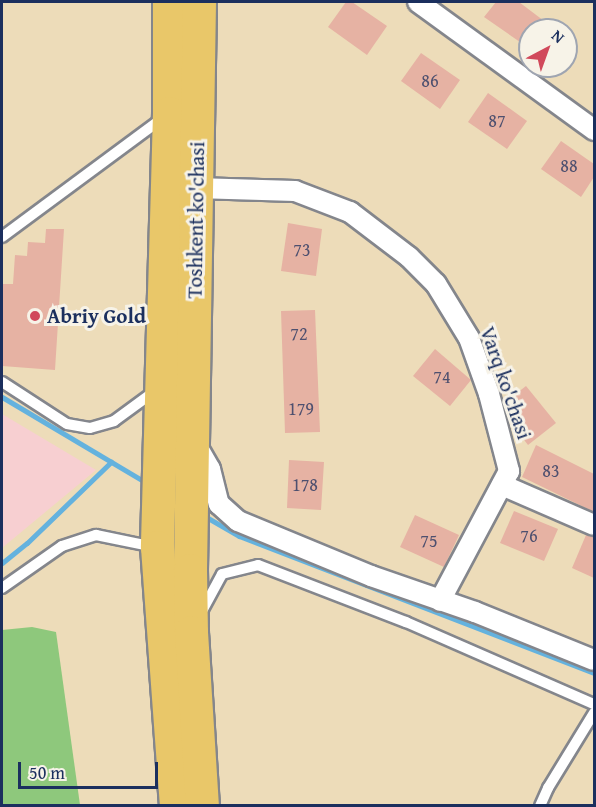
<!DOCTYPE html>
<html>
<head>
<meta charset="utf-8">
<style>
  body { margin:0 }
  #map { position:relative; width:596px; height:807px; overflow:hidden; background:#eddcb9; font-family:"Gentium Book Plus",serif }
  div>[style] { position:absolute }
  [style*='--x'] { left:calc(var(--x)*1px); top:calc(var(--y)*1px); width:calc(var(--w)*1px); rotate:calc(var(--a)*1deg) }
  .built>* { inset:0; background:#f7cfd1 }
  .green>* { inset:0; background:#8ec87c }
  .stream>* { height:5px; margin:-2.5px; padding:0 2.5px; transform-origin:2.5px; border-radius:2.5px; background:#64b2de }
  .building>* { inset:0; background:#e6b2a3 }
  .roads { filter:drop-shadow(2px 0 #84868c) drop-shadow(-2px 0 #84868c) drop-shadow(0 2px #84868c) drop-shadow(0 -2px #84868c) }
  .service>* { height:10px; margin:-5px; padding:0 5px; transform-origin:5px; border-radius:5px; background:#fff }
  .minor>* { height:20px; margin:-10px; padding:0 10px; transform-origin:10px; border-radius:10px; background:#fff }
  .trunk>* { height:33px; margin:-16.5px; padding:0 16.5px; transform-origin:16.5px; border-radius:16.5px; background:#e9c769 }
  .dots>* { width:16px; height:16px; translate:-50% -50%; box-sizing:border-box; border:3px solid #f7f3e8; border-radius:50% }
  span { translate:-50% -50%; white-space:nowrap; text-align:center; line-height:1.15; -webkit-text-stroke:6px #f7f3e8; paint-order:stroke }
  .number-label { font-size:18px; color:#4e506f }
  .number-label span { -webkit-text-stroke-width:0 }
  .street-label { font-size:21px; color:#1b2f5e }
  .poi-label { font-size:21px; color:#1b2f5e; font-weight:700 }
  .left { translate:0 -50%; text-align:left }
  .frame { position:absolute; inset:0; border:3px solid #1b2f5e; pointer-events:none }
  .north { position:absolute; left:518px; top:18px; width:60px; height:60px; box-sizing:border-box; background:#f7f3e8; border:2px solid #9fa5b1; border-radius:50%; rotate:41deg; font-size:16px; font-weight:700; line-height:24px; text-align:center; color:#1b2f5e }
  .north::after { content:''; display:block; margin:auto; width:21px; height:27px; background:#d1495b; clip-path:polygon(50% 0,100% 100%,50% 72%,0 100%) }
  .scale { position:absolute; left:18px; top:762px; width:140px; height:27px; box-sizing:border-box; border:3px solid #1b2f5e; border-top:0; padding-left:8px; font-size:18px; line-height:21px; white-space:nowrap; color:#1b2f5e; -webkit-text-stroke:4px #f7f3e8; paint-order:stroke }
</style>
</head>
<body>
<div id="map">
  <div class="built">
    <i style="clip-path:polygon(2px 414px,96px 470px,2px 548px)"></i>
  </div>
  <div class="green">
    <i style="clip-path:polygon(32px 627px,56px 632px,80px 805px,2px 805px,2px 630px)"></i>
  </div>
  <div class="stream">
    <i style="--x:2;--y:397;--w:169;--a:30.7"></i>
    <i style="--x:201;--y:514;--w:44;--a:30.1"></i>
    <i style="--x:239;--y:536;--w:381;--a:21.1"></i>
    <i style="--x:2;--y:563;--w:32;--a:-39"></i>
    <i style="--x:27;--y:543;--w:117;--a:-44"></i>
  </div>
  <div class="building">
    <i style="clip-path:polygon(346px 2px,352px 2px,387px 26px,367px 55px,328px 27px)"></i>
    <i style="clip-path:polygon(496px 2px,519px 2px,556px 30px,530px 30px,530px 49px,484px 17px)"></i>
    <i style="clip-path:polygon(421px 53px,460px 80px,440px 109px,401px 81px)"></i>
    <i style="clip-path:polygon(488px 93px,527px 121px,507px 149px,468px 122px)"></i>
    <i style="clip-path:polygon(561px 141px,594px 164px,594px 177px,581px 197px,541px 169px)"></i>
    <i style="clip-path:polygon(288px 223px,322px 229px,316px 276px,281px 271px)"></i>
    <i style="clip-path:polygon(46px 229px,64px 229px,55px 370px,2px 366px,3px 284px,13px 284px,15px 255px,27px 256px,28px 242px,45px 243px)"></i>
    <i style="clip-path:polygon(315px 310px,320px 432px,285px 433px,281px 311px)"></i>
    <i style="clip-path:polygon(435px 349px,471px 380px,450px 406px,413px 376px)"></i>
    <i style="clip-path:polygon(526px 386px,556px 423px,528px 445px,508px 419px,504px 403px)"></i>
    <i style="clip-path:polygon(536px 445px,594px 474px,594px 512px,522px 477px)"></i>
    <i style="clip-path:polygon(289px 460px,324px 462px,321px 510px,287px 508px)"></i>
    <i style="clip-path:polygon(514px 511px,558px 529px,544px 561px,500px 543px)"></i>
    <i style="clip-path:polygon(415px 515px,459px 535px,444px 567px,400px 547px)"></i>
    <i style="clip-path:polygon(586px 535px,594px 537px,594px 578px,572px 568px)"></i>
  </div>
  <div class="roads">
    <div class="service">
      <i style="--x:2;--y:237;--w:202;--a:-36.5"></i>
      <i style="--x:2;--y:382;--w:77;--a:32.9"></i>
      <i style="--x:67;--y:424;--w:23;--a:10"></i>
      <i style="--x:90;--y:428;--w:25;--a:-16"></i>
      <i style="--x:114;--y:421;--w:51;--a:-36.2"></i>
      <i style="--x:2;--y:588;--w:73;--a:-35"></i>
      <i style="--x:62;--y:546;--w:36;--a:-18"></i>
      <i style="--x:96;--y:535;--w:59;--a:11.7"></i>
      <i style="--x:201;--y:613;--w:44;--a:-61.7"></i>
      <i style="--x:222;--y:574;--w:37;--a:-14"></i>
      <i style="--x:258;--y:565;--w:159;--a:21.1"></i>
      <i style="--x:406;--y:622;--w:205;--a:23.6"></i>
      <i style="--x:540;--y:806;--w:20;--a:-66"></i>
      <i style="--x:548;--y:788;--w:88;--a:-58.5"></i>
    </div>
    <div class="minor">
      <i style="--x:418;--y:2;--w:218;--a:36"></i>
      <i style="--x:196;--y:188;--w:99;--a:1.7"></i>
      <i style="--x:295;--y:191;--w:59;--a:20.9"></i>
      <i style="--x:350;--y:212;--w:74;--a:37.3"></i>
      <i style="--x:409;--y:257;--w:38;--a:45"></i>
      <i style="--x:436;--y:284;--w:63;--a:58.6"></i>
      <i style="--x:469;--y:338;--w:59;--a:70.3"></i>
      <i style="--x:489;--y:394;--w:80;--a:75.4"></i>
      <i style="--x:509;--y:471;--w:147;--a:118"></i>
      <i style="--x:195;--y:443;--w:30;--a:60"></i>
      <i style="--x:210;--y:469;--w:36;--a:76"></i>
      <i style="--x:219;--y:504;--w:25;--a:42"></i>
      <i style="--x:238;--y:521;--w:144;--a:22.5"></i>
      <i style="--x:371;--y:576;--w:110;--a:19.1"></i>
      <i style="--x:475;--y:612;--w:128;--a:22"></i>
      <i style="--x:502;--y:485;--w:100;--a:23.5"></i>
    </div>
    <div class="trunk">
      <i style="--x:169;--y:2;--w:111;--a:90"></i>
      <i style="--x:169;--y:113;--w:434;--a:91.6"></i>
      <i style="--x:157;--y:547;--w:260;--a:85.8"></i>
      <i style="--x:199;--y:2;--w:568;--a:90.91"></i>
      <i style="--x:190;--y:570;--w:62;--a:89.1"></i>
      <i style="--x:191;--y:632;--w:174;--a:86.4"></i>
    </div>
  </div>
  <div class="dots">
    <i style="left:35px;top:316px;background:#d1495b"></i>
  </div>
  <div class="number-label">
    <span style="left:430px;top:81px">86</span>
    <span style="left:497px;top:121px">87</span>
    <span style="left:569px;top:166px">88</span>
    <span style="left:302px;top:250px">73</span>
    <span style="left:299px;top:334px">72</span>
    <span style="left:442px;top:377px">74</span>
    <span style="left:301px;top:409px">179</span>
    <span style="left:551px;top:471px">83</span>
    <span style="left:305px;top:485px">178</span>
    <span style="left:529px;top:536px">76</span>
    <span style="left:429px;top:541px">75</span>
  </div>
  <div class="street-label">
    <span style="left:196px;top:220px;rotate:-89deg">Toshkent ko'chasi</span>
    <span style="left:506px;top:383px;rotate:71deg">Varq ko'chasi</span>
  </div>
  <div class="poi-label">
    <span class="left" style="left:47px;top:316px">Abriy Gold</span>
  </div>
  <div class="frame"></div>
  <div class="north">N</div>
  <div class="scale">50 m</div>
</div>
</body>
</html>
